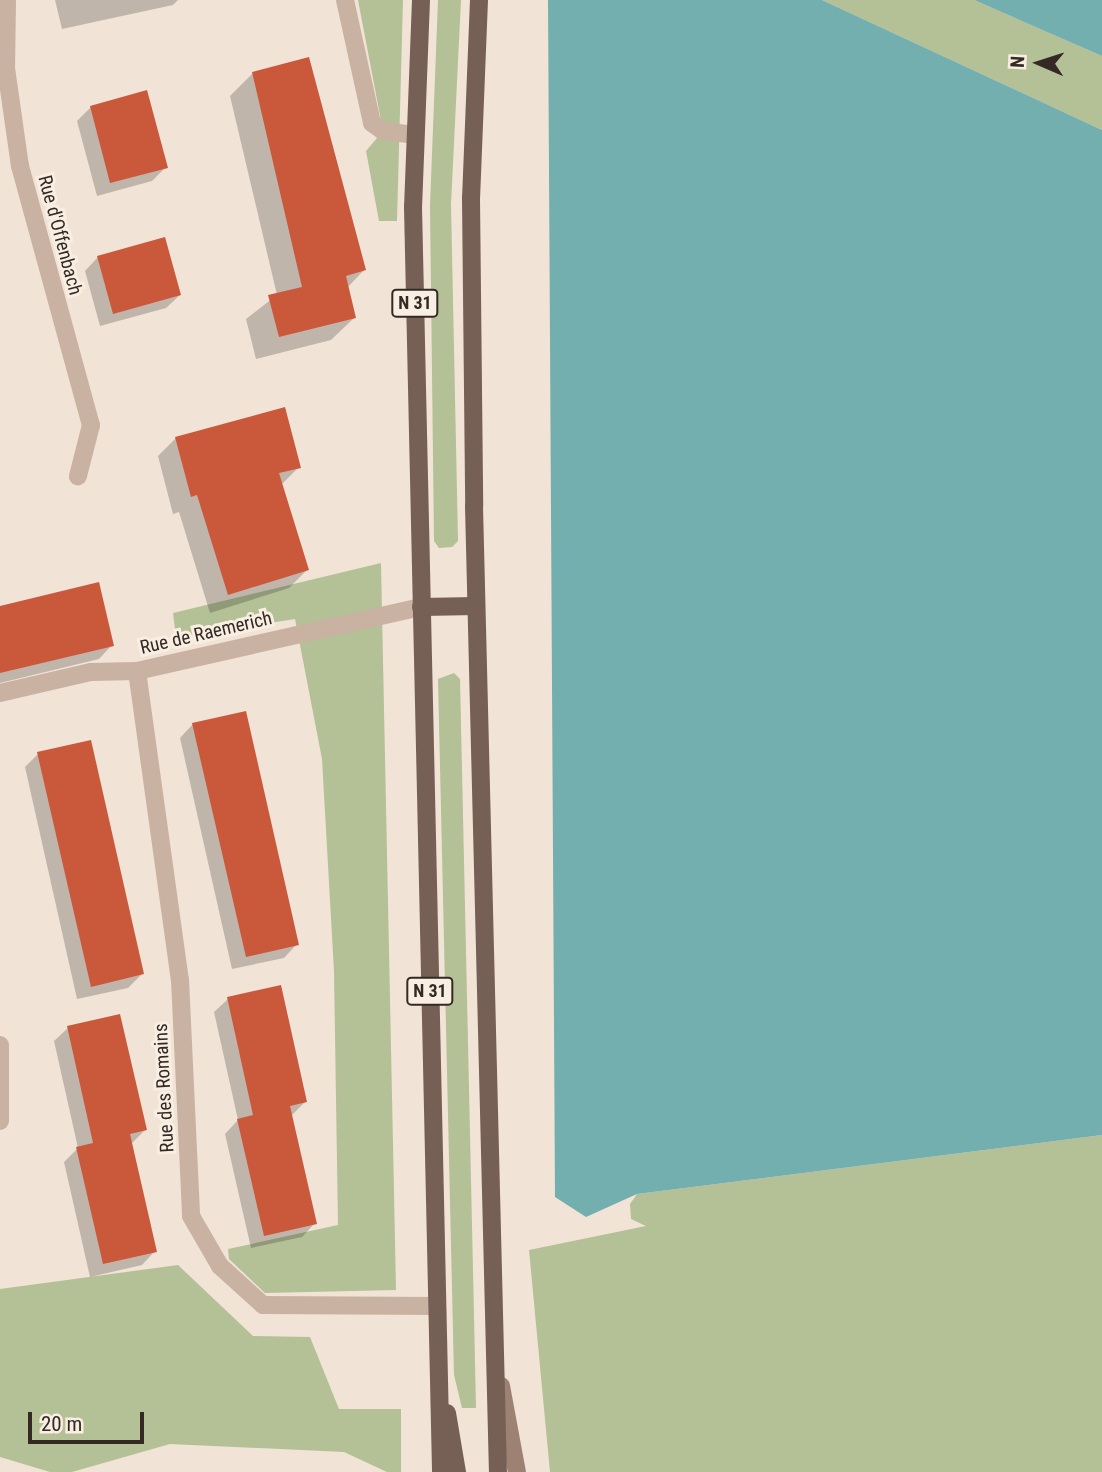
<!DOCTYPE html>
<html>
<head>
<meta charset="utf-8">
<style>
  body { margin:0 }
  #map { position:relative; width:1102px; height:1472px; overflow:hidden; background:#f1e3d6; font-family:"Roboto Condensed",sans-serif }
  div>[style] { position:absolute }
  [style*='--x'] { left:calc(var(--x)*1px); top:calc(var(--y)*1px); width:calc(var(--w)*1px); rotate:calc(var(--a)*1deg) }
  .green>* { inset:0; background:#b4c096 }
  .water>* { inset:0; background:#74afaf }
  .shadow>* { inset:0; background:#0003 }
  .building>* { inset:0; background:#ca583b }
  .minor>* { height:18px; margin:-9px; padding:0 9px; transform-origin:9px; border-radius:9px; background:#c9b2a2 }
  .secondary>* { height:18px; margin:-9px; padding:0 9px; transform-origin:9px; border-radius:9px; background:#9d8173 }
  .primary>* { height:18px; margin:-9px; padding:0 9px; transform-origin:9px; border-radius:9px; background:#765f55 }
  span { translate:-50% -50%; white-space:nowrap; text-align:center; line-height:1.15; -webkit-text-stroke:6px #f9eee2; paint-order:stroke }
  .shield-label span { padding:2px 5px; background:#f9eee2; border:2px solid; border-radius:5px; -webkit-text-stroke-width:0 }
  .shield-label { font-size:18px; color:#342925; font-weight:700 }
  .street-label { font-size:19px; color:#342925 }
  .north { position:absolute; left:1004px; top:28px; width:70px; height:70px; -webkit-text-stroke:5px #f9eee2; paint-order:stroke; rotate:273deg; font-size:19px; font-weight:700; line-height:28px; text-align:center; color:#342925 }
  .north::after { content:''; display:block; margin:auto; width:24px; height:32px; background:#342925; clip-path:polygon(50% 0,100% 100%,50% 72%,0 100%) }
  .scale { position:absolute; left:28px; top:1412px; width:116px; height:32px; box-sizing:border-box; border:4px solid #342925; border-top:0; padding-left:9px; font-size:21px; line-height:24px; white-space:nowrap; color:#342925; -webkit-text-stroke:5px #f9eee2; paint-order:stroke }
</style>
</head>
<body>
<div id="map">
  <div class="green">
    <i style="clip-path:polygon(358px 0,403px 0,397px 221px,379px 221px,366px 151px,383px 131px)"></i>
    <i style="clip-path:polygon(438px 0,461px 0,451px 204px,458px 541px,452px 547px,439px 548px,434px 541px,430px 205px)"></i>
    <i style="clip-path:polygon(822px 0,974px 0,1102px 56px,1102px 130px)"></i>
    <i style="clip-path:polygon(381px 563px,396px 1290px,265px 1293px,229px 1259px,228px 1249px,338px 1225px,334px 971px,322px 759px,295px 619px,176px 638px,173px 613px)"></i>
    <i style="clip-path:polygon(454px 673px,460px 679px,476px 1408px,462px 1408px,454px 1375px,438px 679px)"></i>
    <i style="clip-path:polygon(1102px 1135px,1102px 1472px,550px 1472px,529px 1250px,646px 1226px,631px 1219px,630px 1204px,637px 1194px)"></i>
    <i style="clip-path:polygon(178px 1265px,253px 1336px,310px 1337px,339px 1409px,401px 1409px,401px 1472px,387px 1472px,344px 1452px,170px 1444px,72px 1472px,50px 1472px,0 1457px,0 1289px)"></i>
  </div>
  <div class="water">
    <i style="clip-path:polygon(548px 0,822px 0,1102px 130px,1102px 1135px,637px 1194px,586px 1217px,555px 1197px)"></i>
    <i style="clip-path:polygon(974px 0,1102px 0,1102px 56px)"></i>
  </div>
  <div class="shadow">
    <i style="clip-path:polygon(55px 0,178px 0,173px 5px,62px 29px)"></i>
    <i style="clip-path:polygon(253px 73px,364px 270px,347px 288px,354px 318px,331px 340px,256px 359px,246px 319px,277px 295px,230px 96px)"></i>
    <i style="clip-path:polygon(91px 107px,166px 167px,152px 181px,97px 196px,77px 121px)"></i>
    <i style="clip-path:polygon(98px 257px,180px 295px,166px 308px,100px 326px,85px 271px)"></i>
    <i style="clip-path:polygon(176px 438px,299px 467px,281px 485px,307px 570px,289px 588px,210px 613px,179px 512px,173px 514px,158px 456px)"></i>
    <i style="clip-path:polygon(0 608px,112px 645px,99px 659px,0 683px)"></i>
    <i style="clip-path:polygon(193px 724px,297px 944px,284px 958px,232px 969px,180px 738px)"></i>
    <i style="clip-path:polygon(38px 754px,142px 974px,128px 988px,77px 999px,25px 767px)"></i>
    <i style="clip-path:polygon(228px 999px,306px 1101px,291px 1116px,315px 1223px,302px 1237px,251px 1248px,225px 1134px,238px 1120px,214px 1012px)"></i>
    <i style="clip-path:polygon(68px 1028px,145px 1130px,131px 1144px,155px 1251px,142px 1265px,90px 1277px,64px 1162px,78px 1148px,54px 1041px)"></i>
  </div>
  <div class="building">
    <i style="clip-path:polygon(309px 57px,366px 270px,346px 276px,356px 318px,279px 337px,268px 295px,302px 287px,252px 72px)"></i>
    <i style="clip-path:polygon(147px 90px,168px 168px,110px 183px,90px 106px)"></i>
    <i style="clip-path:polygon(165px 237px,181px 295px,113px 314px,97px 256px)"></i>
    <i style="clip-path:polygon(285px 407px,301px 468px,279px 473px,309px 570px,228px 595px,197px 495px,191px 497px,175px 437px)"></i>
    <i style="clip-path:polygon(99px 582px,114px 646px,0 673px,0 606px)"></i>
    <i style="clip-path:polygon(246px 711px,299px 945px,246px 957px,192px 723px)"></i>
    <i style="clip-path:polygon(91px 740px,144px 974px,91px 987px,37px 752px)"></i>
    <i style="clip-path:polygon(281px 985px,307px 1102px,290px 1106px,317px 1224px,264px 1236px,237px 1119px,253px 1115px,227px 997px)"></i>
    <i style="clip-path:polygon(120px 1014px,147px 1130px,130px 1134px,157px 1252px,103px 1264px,76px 1147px,93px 1143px,67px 1026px)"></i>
  </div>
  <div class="minor">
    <i style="--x:7;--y:0;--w:68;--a:90.8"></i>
    <i style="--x:6;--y:68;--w:99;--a:81.9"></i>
    <i style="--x:20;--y:166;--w:269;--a:74.7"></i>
    <i style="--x:91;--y:425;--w:53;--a:104.3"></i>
    <i style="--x:345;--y:0;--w:126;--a:77.6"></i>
    <i style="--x:372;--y:123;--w:14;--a:36"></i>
    <i style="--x:383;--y:131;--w:32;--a:7"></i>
    <i style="--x:137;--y:671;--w:312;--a:82.1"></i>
    <i style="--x:180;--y:980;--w:236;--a:87.3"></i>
    <i style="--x:191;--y:1216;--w:58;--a:59.9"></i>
    <i style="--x:220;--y:1266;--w:58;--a:42.2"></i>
    <i style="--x:263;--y:1305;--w:174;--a:0.3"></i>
    <i style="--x:0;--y:693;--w:93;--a:-13"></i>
    <i style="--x:91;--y:672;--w:46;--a:-1.2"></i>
    <i style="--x:137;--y:671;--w:291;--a:-12.7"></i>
    <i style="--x:0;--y:1045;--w:76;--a:90"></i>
  </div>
  <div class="secondary">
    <i style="--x:501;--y:1386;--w:87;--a:79.5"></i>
  </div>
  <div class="primary">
    <i style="--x:421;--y:0;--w:207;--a:92.2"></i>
    <i style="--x:413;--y:207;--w:1265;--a:88.73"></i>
    <i style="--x:479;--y:0;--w:198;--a:92.3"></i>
    <i style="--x:471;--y:198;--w:308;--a:89.4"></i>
    <i style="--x:474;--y:506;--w:966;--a:88.58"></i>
    <i style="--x:421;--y:607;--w:55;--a:-1"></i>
    <i style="--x:447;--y:1413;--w:60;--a:80.4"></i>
  </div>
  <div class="shield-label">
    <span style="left:415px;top:303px">N 31</span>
    <span style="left:430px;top:991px">N 31</span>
  </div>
  <div class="street-label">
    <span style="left:60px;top:235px;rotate:75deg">Rue d'Offenbach</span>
    <span style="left:206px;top:633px;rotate:-13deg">Rue de Raemerich</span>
    <span style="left:164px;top:1088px;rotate:-93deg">Rue des Romains</span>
  </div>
  <div class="north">N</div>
  <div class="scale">20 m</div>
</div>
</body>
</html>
